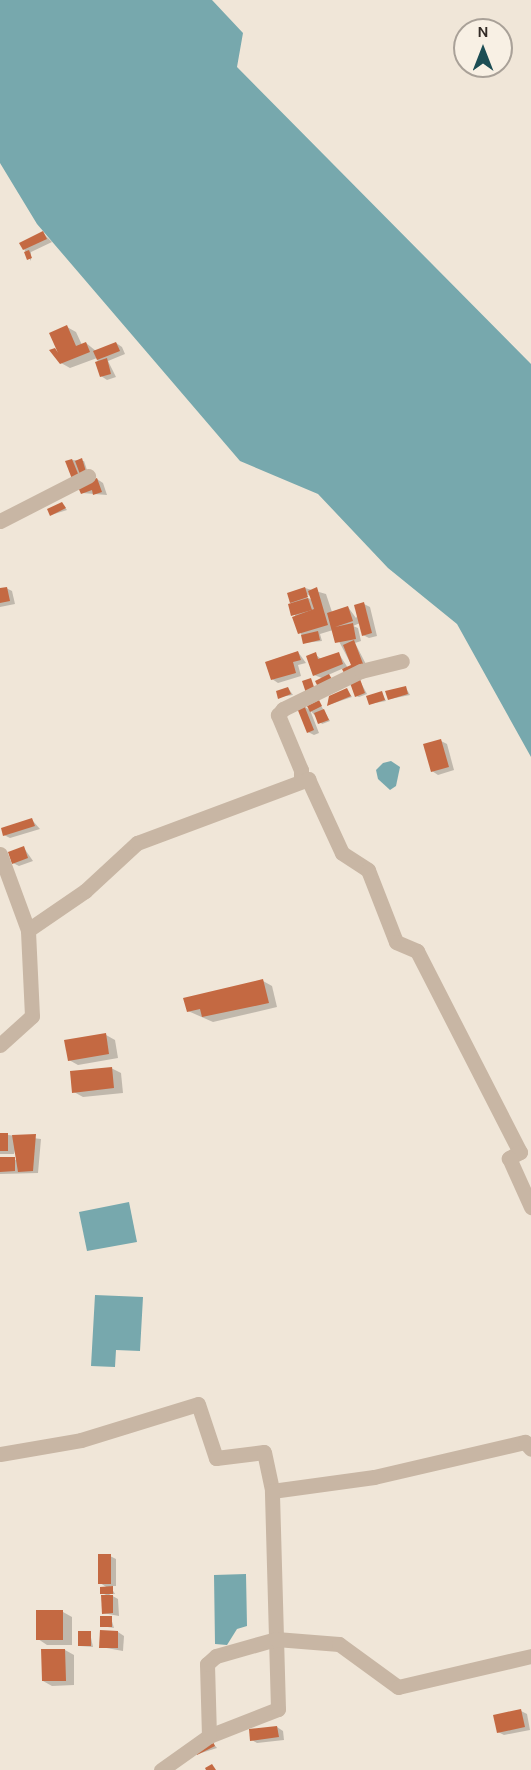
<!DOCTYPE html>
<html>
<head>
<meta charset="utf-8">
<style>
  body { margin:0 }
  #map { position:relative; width:531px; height:1770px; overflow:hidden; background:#f0e6d8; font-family:Karla,sans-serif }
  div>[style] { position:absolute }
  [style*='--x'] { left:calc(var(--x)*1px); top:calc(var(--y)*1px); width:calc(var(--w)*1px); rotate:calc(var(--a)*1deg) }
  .water>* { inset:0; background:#77a8ad }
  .shadow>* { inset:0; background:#0003 }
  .building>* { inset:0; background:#c46942 }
  .minor>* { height:15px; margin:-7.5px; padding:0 7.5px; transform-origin:7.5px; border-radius:7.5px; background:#c8b6a4 }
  span { translate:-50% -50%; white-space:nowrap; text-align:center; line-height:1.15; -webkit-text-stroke:5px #f8f0e4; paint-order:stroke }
  .north { position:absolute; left:453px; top:18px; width:60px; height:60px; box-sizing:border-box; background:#f8f0e4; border:2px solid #a9a198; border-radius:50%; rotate:0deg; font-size:16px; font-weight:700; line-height:24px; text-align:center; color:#332b26 }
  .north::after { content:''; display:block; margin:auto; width:21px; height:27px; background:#1c4d54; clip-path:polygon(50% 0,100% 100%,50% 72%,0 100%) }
</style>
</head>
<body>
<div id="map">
  <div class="water">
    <i style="clip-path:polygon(0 0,212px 0,243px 33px,237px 67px,531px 364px,531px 757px,457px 624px,388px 568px,318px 494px,240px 461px,37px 224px,0 163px)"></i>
    <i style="clip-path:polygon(391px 761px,400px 767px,396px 786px,390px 790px,378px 779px,376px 770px,383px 763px)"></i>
    <i style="clip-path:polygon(129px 1202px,137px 1242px,87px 1251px,79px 1212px)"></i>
    <i style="clip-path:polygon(95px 1295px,143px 1297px,140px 1351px,116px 1350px,115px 1367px,91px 1366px)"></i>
    <i style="clip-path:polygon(246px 1574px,247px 1626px,237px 1629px,227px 1645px,215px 1644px,214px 1575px)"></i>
  </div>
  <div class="shadow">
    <i style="clip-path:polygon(43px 233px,52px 242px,31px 252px,31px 261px,24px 249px)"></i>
    <i style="clip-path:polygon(67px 327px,76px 332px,82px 345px,86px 343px,96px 351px,116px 343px,122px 347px,125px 354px,108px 361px,116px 377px,107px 380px,101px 376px,97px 358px,70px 368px,61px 363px,55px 350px,60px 353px)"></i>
    <i style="clip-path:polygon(72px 460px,84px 461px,89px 476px,76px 479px)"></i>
    <i style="clip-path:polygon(97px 479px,103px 483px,107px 495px,82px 493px)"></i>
    <i style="clip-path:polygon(62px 504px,67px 510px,51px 515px)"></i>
    <i style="clip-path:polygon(6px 588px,12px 591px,15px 604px,0 607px,0 589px)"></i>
    <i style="clip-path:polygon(evenodd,305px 588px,326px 594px,332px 612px,348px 607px,356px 618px,364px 604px,370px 607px,377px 636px,369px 638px,363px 635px,360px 623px,353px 626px,358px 628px,361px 641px,355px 643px,370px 672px,344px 668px,328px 675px,335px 683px,314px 675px,315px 654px,322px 660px,339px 654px,348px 668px,352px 666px,333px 630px,320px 634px,322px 641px,304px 643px,288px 594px,305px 588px,303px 592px,312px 597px,312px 600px,301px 594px,303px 592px)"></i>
    <i style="clip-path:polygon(298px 652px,306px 663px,298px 665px,301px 676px,278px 683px,272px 679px)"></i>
    <i style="clip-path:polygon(360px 681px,367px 694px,359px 697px,356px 696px)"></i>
    <i style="clip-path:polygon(288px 688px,293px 695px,280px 697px)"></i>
    <i style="clip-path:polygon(406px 688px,410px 695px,390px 699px)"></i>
    <i style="clip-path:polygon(347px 690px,352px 697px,328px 705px)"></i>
    <i style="clip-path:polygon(382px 693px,386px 701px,370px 704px)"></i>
    <i style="clip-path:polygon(319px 702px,330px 721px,322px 724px,310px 710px,319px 733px,314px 735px,308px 732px,304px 706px,311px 711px)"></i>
    <i style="clip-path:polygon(441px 741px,447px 744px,454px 770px,438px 775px,432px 771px)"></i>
    <i style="clip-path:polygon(32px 820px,40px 829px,10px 838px,4px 835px)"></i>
    <i style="clip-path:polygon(24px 848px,33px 861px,19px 866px,13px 863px)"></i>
    <i style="clip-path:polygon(263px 981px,272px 986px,277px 1007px,213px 1022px,188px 1011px)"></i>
    <i style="clip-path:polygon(106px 1035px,115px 1040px,118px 1058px,78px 1065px,69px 1060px)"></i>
    <i style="clip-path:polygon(111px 1068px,121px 1073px,123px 1093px,83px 1097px,74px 1092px)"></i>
    <i style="clip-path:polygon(0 1134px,41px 1139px,38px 1173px,0 1174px,0 1159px,18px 1160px,16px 1146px,14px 1154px,0 1154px)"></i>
    <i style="clip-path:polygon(110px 1556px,116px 1559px,116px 1586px,110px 1586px,115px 1594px,109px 1594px,118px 1599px,119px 1616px,103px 1613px,108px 1596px,102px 1593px,108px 1588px,100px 1583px)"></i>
    <i style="clip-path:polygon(63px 1612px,72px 1617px,72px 1645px,47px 1645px,38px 1639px)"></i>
    <i style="clip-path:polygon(111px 1618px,114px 1628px,101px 1626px)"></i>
    <i style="clip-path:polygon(118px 1632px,124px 1636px,123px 1651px,101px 1647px)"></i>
    <i style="clip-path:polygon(90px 1633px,93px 1647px,80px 1646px)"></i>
    <i style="clip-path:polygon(65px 1650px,74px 1655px,74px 1685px,52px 1686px,43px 1681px)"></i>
    <i style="clip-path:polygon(521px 1711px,527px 1714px,530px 1730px,504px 1735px,498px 1732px)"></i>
    <i style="clip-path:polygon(277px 1727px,283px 1731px,284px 1740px,257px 1743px,252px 1740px)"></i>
    <i style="clip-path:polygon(212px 1742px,217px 1748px,198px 1754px)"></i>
  </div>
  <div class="building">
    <i style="clip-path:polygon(43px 231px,47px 239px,23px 250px,19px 243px)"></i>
    <i style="clip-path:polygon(29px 250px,32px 258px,27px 260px,24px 252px)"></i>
    <i style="clip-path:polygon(67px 325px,76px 346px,86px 342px,90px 352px,60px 364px,49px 350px,55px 348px,58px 353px,49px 333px)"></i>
    <i style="clip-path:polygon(116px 342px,120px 351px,97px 360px,93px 351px)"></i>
    <i style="clip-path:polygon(107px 358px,111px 374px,100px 377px,95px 362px)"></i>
    <i style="clip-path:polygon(82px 458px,87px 475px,81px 477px,75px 461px)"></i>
    <i style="clip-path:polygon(72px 459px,79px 476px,72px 479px,65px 461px)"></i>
    <i style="clip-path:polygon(97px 478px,102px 492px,93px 495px,92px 490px,81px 494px,77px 485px)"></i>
    <i style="clip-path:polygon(62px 502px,66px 508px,50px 516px,47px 509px)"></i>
    <i style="clip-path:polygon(7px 587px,10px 601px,0 603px,0 588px)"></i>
    <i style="clip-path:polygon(305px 587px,308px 597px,290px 603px,287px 593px)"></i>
    <i style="clip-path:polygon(317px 587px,328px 625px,298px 634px,292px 617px,314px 609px,308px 591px)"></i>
    <i style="clip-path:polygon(308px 598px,312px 610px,291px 616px,288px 604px)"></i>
    <i style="clip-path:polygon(364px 602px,372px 633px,362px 636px,354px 605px)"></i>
    <i style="clip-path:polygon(348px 606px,353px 621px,335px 627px,353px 623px,356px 639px,335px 643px,327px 613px)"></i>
    <i style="clip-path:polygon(318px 631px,320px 640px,303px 644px,301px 635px)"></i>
    <i style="clip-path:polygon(354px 640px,365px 669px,346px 677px,342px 669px,351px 665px,343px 645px)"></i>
    <i style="clip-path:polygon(298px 651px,301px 660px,293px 662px,296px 673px,271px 680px,265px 662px)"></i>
    <i style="clip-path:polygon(316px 652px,318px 659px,339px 652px,343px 664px,313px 676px,306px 656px)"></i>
    <i style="clip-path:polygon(329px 674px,333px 681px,319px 689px,315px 681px)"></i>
    <i style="clip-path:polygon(311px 678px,316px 693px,307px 696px,302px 681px)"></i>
    <i style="clip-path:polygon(360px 679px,365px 693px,355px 697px,350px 683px)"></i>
    <i style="clip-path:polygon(406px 686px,408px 694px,388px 700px,385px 691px)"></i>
    <i style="clip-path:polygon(288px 687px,291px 694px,278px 699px,276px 691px)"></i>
    <i style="clip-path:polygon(347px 688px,351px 696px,327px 706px,329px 696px)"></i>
    <i style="clip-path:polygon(382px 691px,385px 700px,369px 705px,366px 696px)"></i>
    <i style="clip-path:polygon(319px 700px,322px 706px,310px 712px,307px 706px)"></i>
    <i style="clip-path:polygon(304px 705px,314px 730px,307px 733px,297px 708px)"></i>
    <i style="clip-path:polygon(324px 709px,329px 720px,318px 724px,314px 713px)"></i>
    <i style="clip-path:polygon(441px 739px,449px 767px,431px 772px,423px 744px)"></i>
    <i style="clip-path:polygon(32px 818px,35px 826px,3px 836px,1px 828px)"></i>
    <i style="clip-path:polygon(24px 846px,28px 858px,12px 864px,8px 852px)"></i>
    <i style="clip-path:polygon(263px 979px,269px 1003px,202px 1017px,200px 1009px,187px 1012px,183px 998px)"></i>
    <i style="clip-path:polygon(106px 1033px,109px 1054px,68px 1061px,64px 1040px)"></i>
    <i style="clip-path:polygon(112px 1067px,114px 1088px,72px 1093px,70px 1071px)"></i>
    <i style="clip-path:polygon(0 1133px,8px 1133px,8px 1151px,0 1151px)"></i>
    <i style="clip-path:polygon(36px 1134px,33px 1171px,18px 1172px,12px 1135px)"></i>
    <i style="clip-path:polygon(0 1157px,15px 1157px,15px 1171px,0 1172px)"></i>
    <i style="clip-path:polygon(98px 1554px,111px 1554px,111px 1584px,98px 1584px)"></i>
    <i style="clip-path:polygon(113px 1586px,113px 1594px,100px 1594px,100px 1587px)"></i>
    <i style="clip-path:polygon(101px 1595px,113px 1595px,113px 1613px,102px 1614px)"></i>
    <i style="clip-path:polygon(36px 1610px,63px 1610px,63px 1640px,36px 1640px)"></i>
    <i style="clip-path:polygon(100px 1616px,112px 1616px,112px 1627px,100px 1627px)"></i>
    <i style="clip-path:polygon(100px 1630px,118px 1631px,118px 1648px,99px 1648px)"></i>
    <i style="clip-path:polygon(78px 1631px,91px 1631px,91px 1646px,78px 1646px)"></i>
    <i style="clip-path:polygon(41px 1649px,65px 1649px,66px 1681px,42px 1681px)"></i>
    <i style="clip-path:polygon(521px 1709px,525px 1727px,497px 1733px,493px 1715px)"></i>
    <i style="clip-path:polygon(277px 1726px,279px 1737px,250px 1741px,249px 1729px)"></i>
    <i style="clip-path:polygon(212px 1740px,215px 1746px,197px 1755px,194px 1749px)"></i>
    <i style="clip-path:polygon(212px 1764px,216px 1770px,206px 1770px,205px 1768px)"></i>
  </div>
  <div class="minor">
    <i style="--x:0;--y:521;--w:99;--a:-27.1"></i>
    <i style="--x:301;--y:781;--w:11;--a:-90"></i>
    <i style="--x:301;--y:770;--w:60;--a:-112.7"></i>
    <i style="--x:278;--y:715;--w:8;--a:-50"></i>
    <i style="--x:283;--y:709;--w:87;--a:-26"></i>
    <i style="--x:361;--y:671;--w:42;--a:-13.7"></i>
    <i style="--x:0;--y:854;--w:81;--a:69.8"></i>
    <i style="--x:0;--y:1045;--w:43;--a:-42.2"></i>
    <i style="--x:32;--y:1016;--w:86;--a:-92.7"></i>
    <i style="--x:28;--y:930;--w:69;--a:-34.4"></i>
    <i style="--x:85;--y:891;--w:71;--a:-42.7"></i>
    <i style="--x:137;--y:843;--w:183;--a:-20.5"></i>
    <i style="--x:308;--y:779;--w:81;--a:65.3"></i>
    <i style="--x:342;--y:853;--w:31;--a:33"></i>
    <i style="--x:368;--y:870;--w:77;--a:68.7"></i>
    <i style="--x:396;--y:942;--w:23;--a:23"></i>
    <i style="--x:417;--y:951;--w:226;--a:62.9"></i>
    <i style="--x:520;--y:1152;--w:13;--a:151"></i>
    <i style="--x:509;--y:1158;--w:54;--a:65.8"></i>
    <i style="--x:0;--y:1454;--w:82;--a:-9.8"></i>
    <i style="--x:81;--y:1440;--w:122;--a:-17.1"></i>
    <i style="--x:198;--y:1404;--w:57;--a:71.6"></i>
    <i style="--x:216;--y:1458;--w:48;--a:-7.1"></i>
    <i style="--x:264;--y:1452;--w:40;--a:78"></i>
    <i style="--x:272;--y:1491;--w:103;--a:-7.8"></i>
    <i style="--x:374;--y:1477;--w:155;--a:-13.1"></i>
    <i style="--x:525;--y:1442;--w:9;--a:49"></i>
    <i style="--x:209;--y:1736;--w:74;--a:-21.4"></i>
    <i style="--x:278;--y:1709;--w:218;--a:-91.6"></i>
    <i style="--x:161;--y:1770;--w:59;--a:-35.3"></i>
    <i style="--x:209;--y:1736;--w:72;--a:-91.6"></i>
    <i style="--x:207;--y:1664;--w:12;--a:-42"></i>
    <i style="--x:216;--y:1656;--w:62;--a:-15.8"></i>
    <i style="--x:276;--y:1639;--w:63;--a:4.5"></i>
    <i style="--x:339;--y:1644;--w:73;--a:36.1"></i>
    <i style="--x:398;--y:1687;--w:137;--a:-13.1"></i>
  </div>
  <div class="north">N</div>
</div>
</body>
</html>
